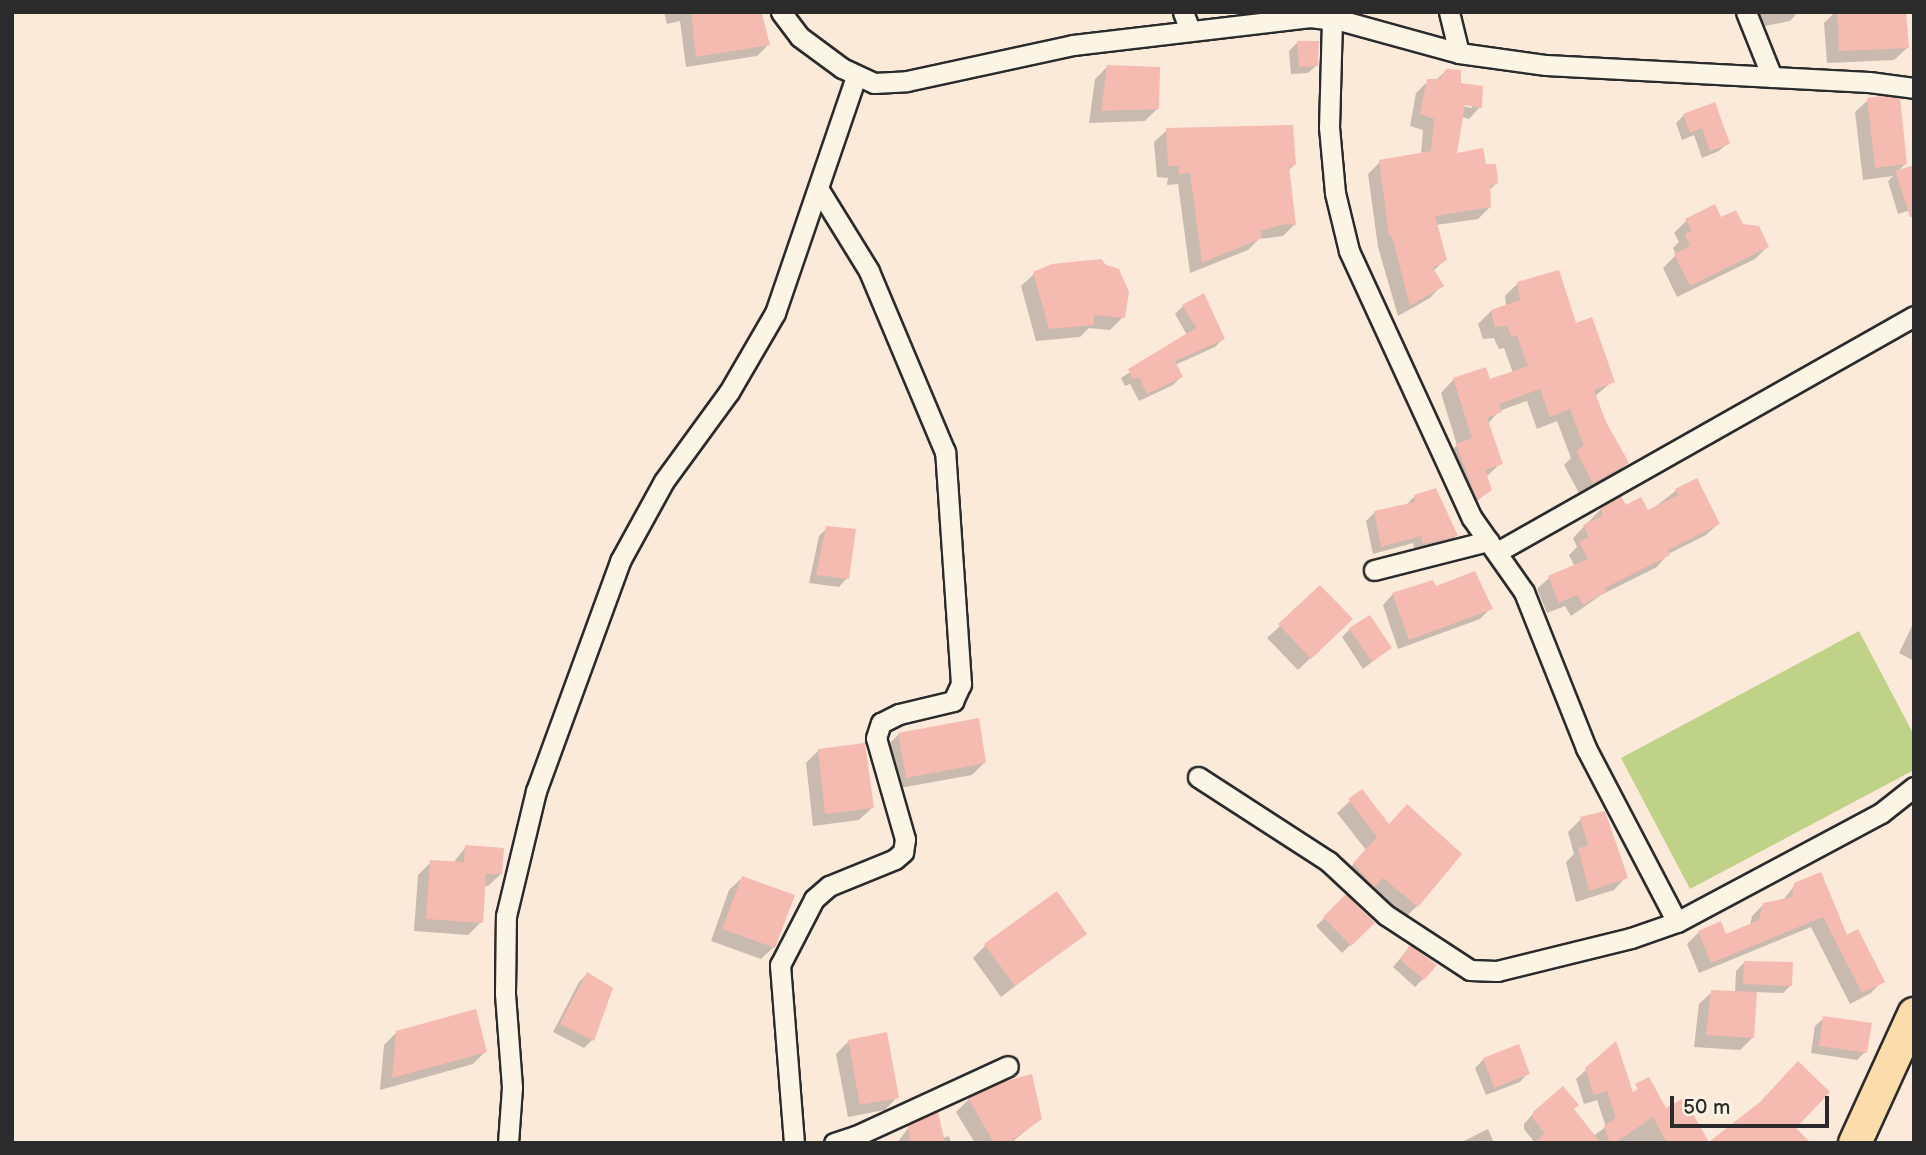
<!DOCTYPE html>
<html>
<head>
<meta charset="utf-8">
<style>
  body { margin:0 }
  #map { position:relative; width:1926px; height:1155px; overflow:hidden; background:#fbe9da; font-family:"Balsamiq Sans",sans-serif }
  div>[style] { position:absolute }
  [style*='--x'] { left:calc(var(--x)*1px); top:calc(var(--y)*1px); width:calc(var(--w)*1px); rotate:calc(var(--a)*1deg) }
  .green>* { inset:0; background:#c0d287 }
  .shadow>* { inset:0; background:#0003 }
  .building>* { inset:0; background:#f5bab0 }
  .roads { filter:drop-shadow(2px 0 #2b2b2b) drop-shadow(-2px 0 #2b2b2b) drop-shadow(0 2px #2b2b2b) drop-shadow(0 -2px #2b2b2b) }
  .street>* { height:19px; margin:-9.5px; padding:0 9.5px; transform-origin:9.5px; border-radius:9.5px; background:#fcf5e5 }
  .primary>* { height:32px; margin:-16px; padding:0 16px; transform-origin:16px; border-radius:16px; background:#fddcac }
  span { translate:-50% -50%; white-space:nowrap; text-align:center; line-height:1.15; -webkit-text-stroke:7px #fcf5e5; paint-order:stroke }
  .frame { position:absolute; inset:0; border:14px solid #2b2b2b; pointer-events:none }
  .scale { position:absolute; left:1670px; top:1096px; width:159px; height:32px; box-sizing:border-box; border:4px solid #2b2b2b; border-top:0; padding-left:9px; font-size:21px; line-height:24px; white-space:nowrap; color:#2b2b2b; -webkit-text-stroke:5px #fcf5e5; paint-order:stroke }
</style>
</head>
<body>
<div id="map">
  <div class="green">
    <i style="clip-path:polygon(1859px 631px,1914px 735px,1914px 770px,1690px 889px,1621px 758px)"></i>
  </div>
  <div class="shadow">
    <i style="clip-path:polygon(664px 12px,732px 12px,734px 20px,768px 45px,757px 56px,686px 67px,680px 21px,667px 24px)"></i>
    <i style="clip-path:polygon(1746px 12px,1798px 12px,1790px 21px,1755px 28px)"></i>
    <i style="clip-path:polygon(1835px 12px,1904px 12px,1907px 48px,1894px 60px,1827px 63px,1824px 23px)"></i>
    <i style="clip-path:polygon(1297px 43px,1317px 65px,1308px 73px,1291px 74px,1289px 51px)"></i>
    <i style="clip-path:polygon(1108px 66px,1158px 108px,1145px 121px,1089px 123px,1095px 79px)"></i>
    <i style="clip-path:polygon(evenodd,1446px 71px,1480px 107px,1469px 119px,1461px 117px,1455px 155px,1484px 166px,1497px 183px,1489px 190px,1490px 207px,1478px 219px,1436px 225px,1445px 260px,1433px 271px,1441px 286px,1430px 298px,1398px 316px,1378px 247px,1368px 174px,1380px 162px,1421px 155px,1423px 130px,1410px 126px,1416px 93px,1428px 81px,1436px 80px,1446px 71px,1472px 104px,1472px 108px,1457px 105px,1472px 104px)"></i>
    <i style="clip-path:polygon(1868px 100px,1906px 163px,1896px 173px,1914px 209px,1898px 214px,1888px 181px,1893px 176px,1863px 180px,1855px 112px)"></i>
    <i style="clip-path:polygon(1684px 115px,1728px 143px,1719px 151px,1702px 158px,1694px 135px,1682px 140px,1676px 123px)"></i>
    <i style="clip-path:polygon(1167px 130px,1294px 165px,1288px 171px,1295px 224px,1283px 236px,1259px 239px,1248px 250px,1190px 273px,1178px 184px,1167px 185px,1168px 178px,1157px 177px,1154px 142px)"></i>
    <i style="clip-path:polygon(1687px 220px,1720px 220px,1741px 226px,1767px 247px,1755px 259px,1677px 297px,1663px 268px,1676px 255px,1673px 248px,1679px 242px,1674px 233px)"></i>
    <i style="clip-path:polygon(1034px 274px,1123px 317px,1110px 330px,1089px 328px,1080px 337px,1036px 341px,1021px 286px)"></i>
    <i style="clip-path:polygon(1518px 283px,1574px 326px,1613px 381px,1595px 396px,1604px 423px,1627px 463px,1614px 476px,1580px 495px,1564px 465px,1571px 458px,1557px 421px,1537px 429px,1527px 401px,1499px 411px,1487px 425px,1501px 463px,1486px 477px,1490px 490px,1464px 512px,1444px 458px,1457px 445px,1441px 393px,1454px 379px,1489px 382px,1513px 373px,1504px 348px,1499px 349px,1494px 338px,1483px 339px,1478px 324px,1491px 311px,1506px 306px,1505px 296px)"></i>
    <i style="clip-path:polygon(1203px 296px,1223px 339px,1215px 347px,1175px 365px,1181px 377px,1173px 385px,1139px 401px,1130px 384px,1125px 386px,1121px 378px,1187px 335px,1175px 314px,1183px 306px)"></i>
    <i style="clip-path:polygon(1677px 490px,1718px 524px,1706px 535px,1668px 554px,1657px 567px,1601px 595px,1571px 616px,1565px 606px,1547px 613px,1537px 589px,1549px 578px,1575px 567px,1569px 555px,1577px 547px,1573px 538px,1602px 508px,1625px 507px,1647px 513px)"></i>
    <i style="clip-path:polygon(1414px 497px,1456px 536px,1448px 543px,1415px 551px,1413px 543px,1373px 554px,1366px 521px,1374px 513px,1405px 506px)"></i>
    <i style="clip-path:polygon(827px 528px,847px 578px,839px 587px,809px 583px,819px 536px)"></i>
    <i style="clip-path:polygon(1435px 589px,1490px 609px,1480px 619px,1398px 649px,1383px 605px,1393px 594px)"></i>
    <i style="clip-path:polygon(1351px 619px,1298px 670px,1267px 638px,1280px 626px)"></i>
    <i style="clip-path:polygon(1914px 622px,1914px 661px,1899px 653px)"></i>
    <i style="clip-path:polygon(1350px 629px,1390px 648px,1363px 669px,1342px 637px)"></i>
    <i style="clip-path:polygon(899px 734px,984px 763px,972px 775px,894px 789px,886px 747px)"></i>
    <i style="clip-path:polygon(819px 750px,872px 808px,859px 820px,813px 826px,806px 763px)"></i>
    <i style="clip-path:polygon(1361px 791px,1417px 906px,1405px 918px,1370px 889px,1342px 877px,1366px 850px,1337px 813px)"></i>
    <i style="clip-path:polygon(1581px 819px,1626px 877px,1614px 890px,1576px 902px,1566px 862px,1574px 854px,1568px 832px)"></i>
    <i style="clip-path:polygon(466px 847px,501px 874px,488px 886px,484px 886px,481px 922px,468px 935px,414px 931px,418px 875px,431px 862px,453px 863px)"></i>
    <i style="clip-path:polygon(742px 878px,774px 947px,761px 959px,711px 941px,729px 890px)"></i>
    <i style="clip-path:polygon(1795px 885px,1882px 981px,1871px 993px,1850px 1004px,1811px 927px,1699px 973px,1687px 944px,1699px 932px,1725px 936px,1750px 926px,1752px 916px,1764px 904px,1783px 900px)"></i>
    <i style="clip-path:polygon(1346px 897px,1373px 923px,1342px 953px,1316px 926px)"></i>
    <i style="clip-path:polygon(1085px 933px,1001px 997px,973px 958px,986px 945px)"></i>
    <i style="clip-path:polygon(1410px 947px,1423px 979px,1415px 987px,1393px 967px)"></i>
    <i style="clip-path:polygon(1744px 963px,1791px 985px,1783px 993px,1756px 992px,1753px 1037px,1740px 1050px,1694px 1047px,1699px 1004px,1712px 992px,1735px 993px,1736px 971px)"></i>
    <i style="clip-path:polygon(587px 974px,592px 1040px,584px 1048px,553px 1032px,579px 982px)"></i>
    <i style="clip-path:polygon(1824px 1018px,1865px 1052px,1857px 1060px,1811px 1053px,1815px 1026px)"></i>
    <i style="clip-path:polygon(397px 1032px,485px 1052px,473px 1064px,380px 1090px,384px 1045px)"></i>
    <i style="clip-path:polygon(849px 1041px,897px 1097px,885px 1110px,848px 1117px,836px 1054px)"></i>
    <i style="clip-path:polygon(1518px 1046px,1528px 1073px,1520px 1082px,1486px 1095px,1475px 1068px,1483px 1060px)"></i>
    <i style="clip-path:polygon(1587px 1069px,1632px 1094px,1651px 1084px,1671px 1143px,1535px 1143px,1524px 1129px,1524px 1124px,1534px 1113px,1572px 1110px,1593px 1136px,1606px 1127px,1597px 1100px,1584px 1104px,1576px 1079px)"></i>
    <i style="clip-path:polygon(969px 1099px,1040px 1119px,1011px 1143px,975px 1143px,956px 1112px)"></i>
    <i style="clip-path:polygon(909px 1127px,942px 1138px,949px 1136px,951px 1143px,897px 1143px)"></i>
    <i style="clip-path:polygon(1488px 1129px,1494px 1143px,1460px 1143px)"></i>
  </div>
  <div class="building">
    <i style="clip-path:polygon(691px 12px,762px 14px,770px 45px,696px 57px)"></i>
    <i style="clip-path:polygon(1837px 12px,1906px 12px,1909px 48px,1839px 51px)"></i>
    <i style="clip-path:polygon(1297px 41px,1319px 41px,1318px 66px,1299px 67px)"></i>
    <i style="clip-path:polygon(1107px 65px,1160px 67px,1159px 109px,1101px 111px)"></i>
    <i style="clip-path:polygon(1446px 69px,1461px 70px,1461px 83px,1483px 86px,1482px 108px,1465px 105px,1457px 153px,1483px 148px,1486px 164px,1496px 164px,1498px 183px,1490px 186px,1491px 207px,1435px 216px,1447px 260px,1433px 268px,1444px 286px,1410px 306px,1392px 236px,1389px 236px,1379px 160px,1431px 151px,1434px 119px,1420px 114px,1427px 79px,1440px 79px)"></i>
    <i style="clip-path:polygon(1881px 96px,1900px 98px,1907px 164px,1875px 168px,1867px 98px)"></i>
    <i style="clip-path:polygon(1715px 102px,1730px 144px,1710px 151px,1702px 128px,1690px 133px,1683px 114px)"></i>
    <i style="clip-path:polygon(1293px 125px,1296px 165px,1289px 166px,1296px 225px,1286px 224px,1260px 231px,1262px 238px,1202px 263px,1190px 173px,1179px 174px,1179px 166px,1168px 166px,1166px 128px)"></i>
    <i style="clip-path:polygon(1914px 165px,1914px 217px,1910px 217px,1895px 171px)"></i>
    <i style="clip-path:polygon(1715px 204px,1721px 217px,1736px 210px,1743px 224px,1759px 226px,1769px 247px,1690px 286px,1674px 254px,1690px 246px,1685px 234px,1692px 231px,1685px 219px)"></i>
    <i style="clip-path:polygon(1101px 259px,1106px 265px,1119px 269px,1129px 292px,1125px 318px,1094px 315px,1094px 325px,1049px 329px,1033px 272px,1052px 264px)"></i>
    <i style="clip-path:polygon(1559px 270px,1576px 323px,1592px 317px,1615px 382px,1594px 390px,1606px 422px,1629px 463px,1593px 483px,1576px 451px,1584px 446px,1570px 409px,1550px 417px,1540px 389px,1499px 404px,1502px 412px,1487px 418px,1503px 464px,1485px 470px,1492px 490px,1477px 500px,1456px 444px,1472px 438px,1453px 378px,1486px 367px,1490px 379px,1528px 366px,1517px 336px,1512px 337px,1507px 326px,1495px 327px,1491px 310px,1520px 300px,1517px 282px)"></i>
    <i style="clip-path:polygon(1204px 293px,1225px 339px,1175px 361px,1183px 377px,1147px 394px,1139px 377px,1133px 379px,1128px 369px,1196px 328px,1182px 305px)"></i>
    <i style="clip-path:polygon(1697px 478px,1720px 524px,1668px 550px,1670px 555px,1605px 588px,1607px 591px,1583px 605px,1577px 595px,1559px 603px,1548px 576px,1588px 559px,1579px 542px,1589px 537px,1583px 525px,1602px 516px,1601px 507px,1621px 496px,1626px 505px,1641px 497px,1648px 510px,1678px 495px,1675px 489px)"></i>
    <i style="clip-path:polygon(1436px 488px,1458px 536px,1423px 544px,1421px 536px,1381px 547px,1374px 511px,1415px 502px,1414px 495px)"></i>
    <i style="clip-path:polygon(826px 526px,856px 529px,849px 579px,816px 575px)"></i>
    <i style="clip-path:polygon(1475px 571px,1493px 609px,1409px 640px,1392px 593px,1433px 580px,1436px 586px)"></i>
    <i style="clip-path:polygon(1320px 585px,1353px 619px,1311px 659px,1278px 624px)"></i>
    <i style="clip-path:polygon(1370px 615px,1392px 648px,1372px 662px,1349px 628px)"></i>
    <i style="clip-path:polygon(979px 718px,986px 763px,906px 778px,898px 733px)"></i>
    <i style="clip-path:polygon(865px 743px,874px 808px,825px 814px,818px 749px)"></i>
    <i style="clip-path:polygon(1362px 789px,1389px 824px,1407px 804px,1462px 854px,1418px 907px,1383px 878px,1374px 887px,1353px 863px,1377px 837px,1348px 799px)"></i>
    <i style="clip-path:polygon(1605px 811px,1628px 878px,1589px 891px,1578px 848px,1588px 846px,1580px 817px)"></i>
    <i style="clip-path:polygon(465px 845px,504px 848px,502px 874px,486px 874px,483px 923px,426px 919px,430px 860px,464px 862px)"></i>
    <i style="clip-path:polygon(1821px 872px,1847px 935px,1858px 929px,1885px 982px,1862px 993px,1823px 917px,1711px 963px,1698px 931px,1721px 921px,1726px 934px,1759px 920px,1763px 903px,1792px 897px,1794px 883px)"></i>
    <i style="clip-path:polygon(742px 876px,795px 895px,775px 948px,722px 929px)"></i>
    <i style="clip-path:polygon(1057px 891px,1087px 934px,1015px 986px,984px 944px)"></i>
    <i style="clip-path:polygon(1346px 894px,1375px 923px,1351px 946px,1323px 917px)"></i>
    <i style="clip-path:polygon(1410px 945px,1437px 965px,1424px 980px,1400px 959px)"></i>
    <i style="clip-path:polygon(1744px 961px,1793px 962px,1792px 986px,1743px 984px)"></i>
    <i style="clip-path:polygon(587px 972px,613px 988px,594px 1041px,560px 1024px)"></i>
    <i style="clip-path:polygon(1711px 990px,1757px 992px,1754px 1038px,1706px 1035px)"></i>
    <i style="clip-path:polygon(476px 1009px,487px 1052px,392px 1078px,396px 1031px)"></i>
    <i style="clip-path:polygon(1823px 1016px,1872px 1023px,1867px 1053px,1819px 1046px)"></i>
    <i style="clip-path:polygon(887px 1032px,899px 1098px,860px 1105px,848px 1040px)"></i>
    <i style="clip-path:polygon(1616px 1041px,1633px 1092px,1638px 1089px,1635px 1084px,1649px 1077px,1666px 1108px,1684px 1098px,1709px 1142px,1760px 1102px,1798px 1061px,1830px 1092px,1796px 1128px,1811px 1143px,1667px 1143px,1653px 1117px,1615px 1143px,1610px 1143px,1604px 1126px,1616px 1118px,1607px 1091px,1594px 1095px,1585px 1068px)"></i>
    <i style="clip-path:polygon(1519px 1044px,1530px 1074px,1494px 1088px,1483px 1058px)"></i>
    <i style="clip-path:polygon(1032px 1074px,1042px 1119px,1008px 1143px,994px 1143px,968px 1098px,1005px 1081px)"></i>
    <i style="clip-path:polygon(1563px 1086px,1579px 1105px,1574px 1109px,1601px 1143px,1533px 1143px,1545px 1133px,1533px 1119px,1533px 1112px)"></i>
    <i style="clip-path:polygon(938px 1112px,945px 1143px,910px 1143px,908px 1125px)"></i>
  </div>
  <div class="roads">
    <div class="street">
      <i style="--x:781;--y:12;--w:31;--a:53"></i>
      <i style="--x:800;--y:37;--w:52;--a:36.4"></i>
      <i style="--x:842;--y:68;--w:35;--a:25"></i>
      <i style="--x:874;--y:83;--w:33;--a:-3"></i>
      <i style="--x:907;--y:81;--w:170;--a:-12.2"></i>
      <i style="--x:1073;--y:45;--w:239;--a:-6.7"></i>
      <i style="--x:1310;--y:17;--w:33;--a:7"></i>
      <i style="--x:1343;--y:21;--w:120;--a:15.4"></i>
      <i style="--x:1459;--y:53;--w:88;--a:7.9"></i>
      <i style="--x:1546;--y:65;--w:323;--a:3"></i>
      <i style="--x:1869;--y:82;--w:45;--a:7.6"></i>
      <i style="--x:1183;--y:12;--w:19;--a:69"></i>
      <i style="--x:1449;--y:12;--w:42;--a:76.3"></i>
      <i style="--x:1746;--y:12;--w:70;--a:68.2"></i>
      <i style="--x:1332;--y:20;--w:107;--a:91.6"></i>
      <i style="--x:1329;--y:127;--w:66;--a:84.8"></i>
      <i style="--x:1335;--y:193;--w:60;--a:76.4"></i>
      <i style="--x:1349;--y:251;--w:294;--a:65.3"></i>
      <i style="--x:1472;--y:518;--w:90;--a:54.9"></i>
      <i style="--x:1524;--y:592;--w:168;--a:68.3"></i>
      <i style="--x:1586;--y:748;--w:196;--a:62.4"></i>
      <i style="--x:1497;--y:552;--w:479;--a:-29.5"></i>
      <i style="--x:1374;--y:570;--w:118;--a:-14.3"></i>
      <i style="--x:1198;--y:777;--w:155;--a:32.9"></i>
      <i style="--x:1328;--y:861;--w:79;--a:43"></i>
      <i style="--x:1386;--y:915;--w:100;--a:33.2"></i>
      <i style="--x:1470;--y:970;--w:27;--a:2"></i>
      <i style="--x:1497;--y:971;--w:138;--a:-13.8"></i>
      <i style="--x:1631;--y:938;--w:49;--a:-19.2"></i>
      <i style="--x:1677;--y:922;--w:231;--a:-28.1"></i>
      <i style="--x:1881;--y:813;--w:42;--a:-38.2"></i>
      <i style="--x:508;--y:1143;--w:56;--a:-85.9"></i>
      <i style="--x:512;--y:1087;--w:94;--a:-94.3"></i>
      <i style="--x:505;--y:993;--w:77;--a:-89.3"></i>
      <i style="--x:506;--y:916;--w:129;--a:-76.5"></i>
      <i style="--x:536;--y:791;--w:245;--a:-69.9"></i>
      <i style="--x:620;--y:561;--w:91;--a:-61.2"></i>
      <i style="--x:664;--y:481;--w:110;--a:-53.9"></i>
      <i style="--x:729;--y:392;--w:91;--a:-59.8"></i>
      <i style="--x:775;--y:313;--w:250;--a:-71.1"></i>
      <i style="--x:794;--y:1143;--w:179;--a:-94.5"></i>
      <i style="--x:780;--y:965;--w:74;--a:-62.7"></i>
      <i style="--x:814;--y:899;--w:20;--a:-41"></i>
      <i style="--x:829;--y:886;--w:71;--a:-22.2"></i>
      <i style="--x:895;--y:859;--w:11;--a:-41"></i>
      <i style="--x:903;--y:852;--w:13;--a:-81"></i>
      <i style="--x:905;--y:839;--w:105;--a:-106"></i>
      <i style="--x:876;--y:738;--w:16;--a:-72"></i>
      <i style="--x:881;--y:723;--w:20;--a:-27"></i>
      <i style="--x:899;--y:714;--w:56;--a:-13.5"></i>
      <i style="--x:953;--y:701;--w:19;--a:-65"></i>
      <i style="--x:961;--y:684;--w:233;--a:-93.9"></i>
      <i style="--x:945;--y:452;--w:196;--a:-112.8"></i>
      <i style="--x:869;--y:271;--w:95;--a:-121.7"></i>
      <i style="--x:834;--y:1143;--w:23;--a:-18"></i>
      <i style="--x:856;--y:1136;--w:167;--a:-24.7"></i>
    </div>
    <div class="primary">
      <i style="--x:1855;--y:1143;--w:142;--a:-65.4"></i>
    </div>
  </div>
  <div class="frame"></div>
  <div class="scale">50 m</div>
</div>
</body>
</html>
